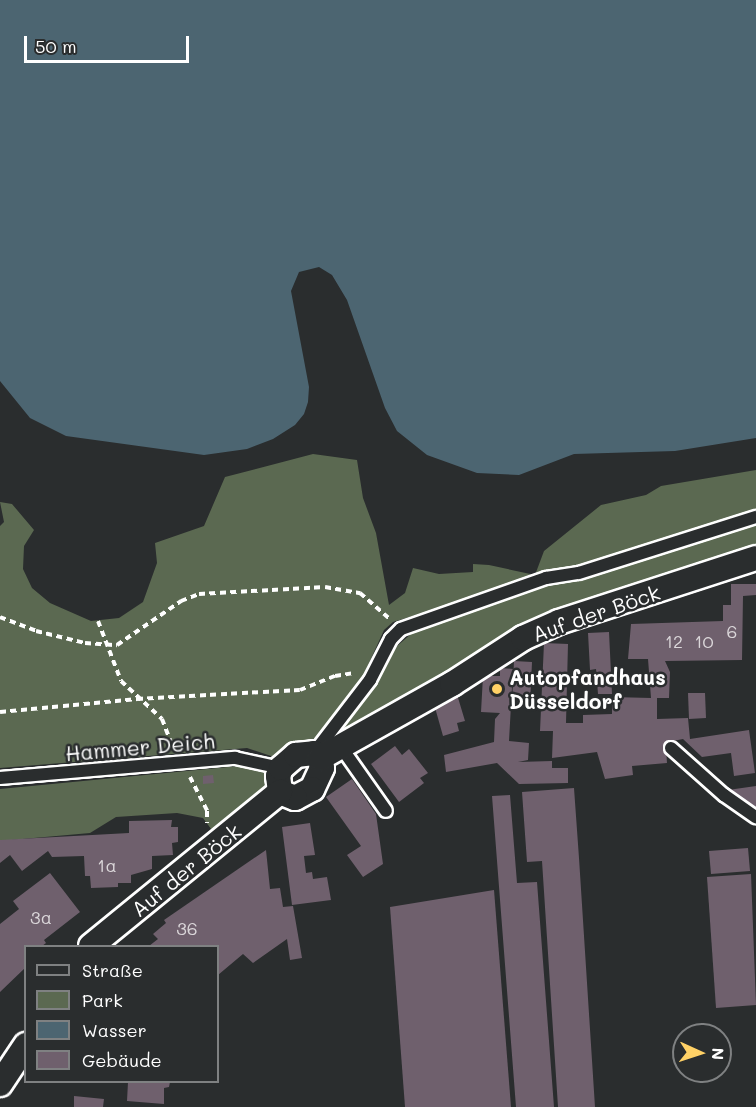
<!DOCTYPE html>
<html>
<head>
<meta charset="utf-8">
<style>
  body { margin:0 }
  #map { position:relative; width:756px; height:1107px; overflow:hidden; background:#2a2d2e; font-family:Mali,sans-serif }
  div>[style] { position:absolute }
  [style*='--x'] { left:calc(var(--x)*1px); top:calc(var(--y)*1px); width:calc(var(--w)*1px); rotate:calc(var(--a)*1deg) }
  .green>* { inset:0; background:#5b6951 }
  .water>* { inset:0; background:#4c6571 }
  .building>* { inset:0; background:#6f606d }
  .path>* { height:4px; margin-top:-2px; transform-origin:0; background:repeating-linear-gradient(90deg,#fff 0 6px,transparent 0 10.5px) }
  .roads { filter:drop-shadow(2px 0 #fff) drop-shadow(-2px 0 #fff) drop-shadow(0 2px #fff) drop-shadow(0 -2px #fff) }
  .service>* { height:12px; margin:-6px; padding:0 6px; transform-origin:6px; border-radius:6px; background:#2a2d2e }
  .minor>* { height:24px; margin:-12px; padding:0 12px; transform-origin:12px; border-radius:12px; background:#2a2d2e }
  .dots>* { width:16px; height:16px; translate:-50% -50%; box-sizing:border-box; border:3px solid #2a2d2e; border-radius:50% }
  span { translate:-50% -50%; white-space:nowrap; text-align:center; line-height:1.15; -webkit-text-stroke:5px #2a2d2e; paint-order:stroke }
  .number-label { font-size:18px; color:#dbd7da }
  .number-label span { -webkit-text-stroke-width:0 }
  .street-label { font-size:21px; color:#fff }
  .poi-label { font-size:21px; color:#fff; font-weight:700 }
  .left { translate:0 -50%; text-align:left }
  .legend { position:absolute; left:24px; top:945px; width:195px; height:138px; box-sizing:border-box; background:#2a2d2e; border:2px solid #7f8182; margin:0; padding:8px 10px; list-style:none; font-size:18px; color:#fff }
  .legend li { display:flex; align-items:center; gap:12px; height:30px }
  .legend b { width:30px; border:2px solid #7f8182 }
  .north { position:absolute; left:672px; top:1023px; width:60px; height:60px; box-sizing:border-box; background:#2a2d2e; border:2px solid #7f8182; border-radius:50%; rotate:93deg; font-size:16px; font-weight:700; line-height:24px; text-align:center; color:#fff }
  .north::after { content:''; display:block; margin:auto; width:21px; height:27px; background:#ffd166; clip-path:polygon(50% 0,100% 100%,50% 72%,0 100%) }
  .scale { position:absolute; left:24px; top:36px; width:165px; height:27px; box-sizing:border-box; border:3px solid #fff; border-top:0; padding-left:8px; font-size:18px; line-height:21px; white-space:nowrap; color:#fff; -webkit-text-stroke:4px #2a2d2e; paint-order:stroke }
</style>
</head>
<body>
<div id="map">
  <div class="green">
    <i style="clip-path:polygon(313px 454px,357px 460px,363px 498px,376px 533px,389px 605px,405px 593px,413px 568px,439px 574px,473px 572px,473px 564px,489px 565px,535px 575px,544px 551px,601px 505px,646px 495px,661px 486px,756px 470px,756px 513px,393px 622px,384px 630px,353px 698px,332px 722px,317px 737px,274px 757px,247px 748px,0 768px,0 526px,4px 522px,0 502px,12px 504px,34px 530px,24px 546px,23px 569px,32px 588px,50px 603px,91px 621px,119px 618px,143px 602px,157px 563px,155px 543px,204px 526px,225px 477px)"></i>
    <i style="clip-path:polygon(756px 520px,756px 550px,575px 611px,333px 739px,334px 730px,389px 653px,426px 621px)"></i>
    <i style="clip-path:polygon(249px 765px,264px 769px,269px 788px,214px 833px,203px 818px,177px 813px,116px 817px,90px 833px,0 841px,0 789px)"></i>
  </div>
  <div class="water">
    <i style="clip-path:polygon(0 0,756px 0,756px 438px,675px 451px,574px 454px,519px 475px,477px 473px,427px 455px,397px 431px,385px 408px,347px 300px,332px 275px,319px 267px,299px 272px,291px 291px,309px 387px,308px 402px,304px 414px,295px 425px,273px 439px,247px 449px,204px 455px,66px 436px,30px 418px,0 381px)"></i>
  </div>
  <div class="building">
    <i style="clip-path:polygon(731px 584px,756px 584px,756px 595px,743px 596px,742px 660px,665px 661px,670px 672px,669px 698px,657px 698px,657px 719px,688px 718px,690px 739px,749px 730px,755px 773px,734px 776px,731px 753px,702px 757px,683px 739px,673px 741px,666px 749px,667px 763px,632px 766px,633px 775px,605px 779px,597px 752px,552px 758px,553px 731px,540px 731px,544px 643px,568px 644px,566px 723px,583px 723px,583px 715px,612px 714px,612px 697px,651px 698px,648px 659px,628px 659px,631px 624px,723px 621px,723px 605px,731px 605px)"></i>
    <i style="clip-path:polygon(609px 632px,612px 694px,598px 694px,596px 669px,590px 670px,588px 633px)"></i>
    <i style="clip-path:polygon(514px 661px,532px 662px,530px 705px,512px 704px)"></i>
    <i style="clip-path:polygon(500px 668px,513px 669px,509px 741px,529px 743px,528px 760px,518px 762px,552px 761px,552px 768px,568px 768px,568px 783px,519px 784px,497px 763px,446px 772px,444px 755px,494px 742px,495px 719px,500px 713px,481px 712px,483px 676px,500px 676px)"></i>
    <i style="clip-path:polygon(456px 691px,465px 721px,457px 723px,459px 731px,443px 736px,434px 704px)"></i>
    <i style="clip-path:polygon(688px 693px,705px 693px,706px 718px,689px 719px)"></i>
    <i style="clip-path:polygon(395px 746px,402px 755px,409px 749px,428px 773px,420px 778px,424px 783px,399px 802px,371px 764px)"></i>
    <i style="clip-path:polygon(213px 775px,214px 783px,203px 784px,203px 776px)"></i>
    <i style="clip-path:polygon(352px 779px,376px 814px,383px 864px,363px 877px,347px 855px,361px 846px,326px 797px)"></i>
    <i style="clip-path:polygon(756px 786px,756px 808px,728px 790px)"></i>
    <i style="clip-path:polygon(574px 788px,579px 858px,595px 1107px,558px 1107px,542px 861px,527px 862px,522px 792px)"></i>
    <i style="clip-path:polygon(510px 795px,517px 883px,537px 882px,554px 1107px,516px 1107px,492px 796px)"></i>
    <i style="clip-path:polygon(172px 820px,171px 827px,178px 827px,178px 842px,172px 843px,173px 855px,152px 856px,152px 869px,131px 875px,131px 883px,118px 883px,118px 887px,91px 888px,90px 876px,85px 876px,84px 856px,52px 857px,48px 851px,22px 871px,10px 855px,0 863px,0 840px,129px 833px,129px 821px)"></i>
    <i style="clip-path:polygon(310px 823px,315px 855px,304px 856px,306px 873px,312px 872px,313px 879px,327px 877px,331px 900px,292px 905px,282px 827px)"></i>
    <i style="clip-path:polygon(748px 848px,750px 871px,711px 874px,709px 851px)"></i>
    <i style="clip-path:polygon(266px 850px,270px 889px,280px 888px,283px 907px,293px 906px,302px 958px,290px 960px,287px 939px,253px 963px,243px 954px,218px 975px,218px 946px,135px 946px,149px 946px,158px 939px,153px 934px,166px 923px,164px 920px)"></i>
    <i style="clip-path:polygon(50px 873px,80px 912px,44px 940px,46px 943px,42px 946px,26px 946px,26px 967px,0 992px,0 924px,19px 909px,13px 901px)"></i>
    <i style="clip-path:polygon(751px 874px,756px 1005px,716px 1008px,707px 877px)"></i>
    <i style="clip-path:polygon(494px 890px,511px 1107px,405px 1107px,390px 907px)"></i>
    <i style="clip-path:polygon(128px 1082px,170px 1082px,169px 1087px,164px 1088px,164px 1104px,127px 1101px)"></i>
    <i style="clip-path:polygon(74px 1096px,104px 1099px,103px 1107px,74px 1107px)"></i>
  </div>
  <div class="path">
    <i style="--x:0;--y:617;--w:39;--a:21"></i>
    <i style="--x:36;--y:631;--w:50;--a:13.8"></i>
    <i style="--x:85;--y:643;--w:32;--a:4"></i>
    <i style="--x:117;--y:645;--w:78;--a:-34.5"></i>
    <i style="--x:181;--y:601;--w:19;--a:-21"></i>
    <i style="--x:199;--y:594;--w:126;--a:-3.2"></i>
    <i style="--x:325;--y:587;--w:36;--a:10"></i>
    <i style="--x:360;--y:593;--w:38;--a:41"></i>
    <i style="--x:98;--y:621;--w:64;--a:69"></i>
    <i style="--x:121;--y:681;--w:56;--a:42.8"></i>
    <i style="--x:162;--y:719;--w:31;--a:69"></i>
    <i style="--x:0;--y:712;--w:138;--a:-5.4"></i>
    <i style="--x:137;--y:699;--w:163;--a:-3.2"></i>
    <i style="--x:300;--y:690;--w:38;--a:-22"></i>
    <i style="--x:335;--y:676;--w:20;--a:-9"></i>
    <i style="--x:190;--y:777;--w:38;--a:63"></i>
    <i style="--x:207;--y:811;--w:12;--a:90"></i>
  </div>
  <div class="roads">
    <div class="service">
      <i style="--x:341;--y:747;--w:78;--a:54.9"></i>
      <i style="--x:671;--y:748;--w:71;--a:41.6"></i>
      <i style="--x:724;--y:795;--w:39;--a:35"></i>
      <i style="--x:314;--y:753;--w:92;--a:-52.5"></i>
      <i style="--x:370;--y:680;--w:46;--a:-62.9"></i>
      <i style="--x:391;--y:639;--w:14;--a:-45"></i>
      <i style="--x:401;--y:629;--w:154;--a:-19.4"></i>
      <i style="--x:546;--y:578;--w:33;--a:-9"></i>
      <i style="--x:579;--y:573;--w:186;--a:-17.6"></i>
      <i style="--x:0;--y:778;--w:236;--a:-4.9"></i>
      <i style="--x:235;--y:758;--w:47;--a:12.3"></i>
    </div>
    <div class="minor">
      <i style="--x:314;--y:753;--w:8;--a:40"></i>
      <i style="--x:320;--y:758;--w:10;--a:79"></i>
      <i style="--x:322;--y:768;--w:23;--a:115"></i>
      <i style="--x:312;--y:789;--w:19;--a:152"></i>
      <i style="--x:295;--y:798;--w:16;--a:-158"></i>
      <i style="--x:280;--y:792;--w:16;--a:-97"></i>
      <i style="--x:278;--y:776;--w:9;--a:-69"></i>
      <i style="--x:281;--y:768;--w:20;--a:-41"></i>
      <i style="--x:296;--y:755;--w:18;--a:-6"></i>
      <i style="--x:320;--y:758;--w:151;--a:-29.3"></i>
      <i style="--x:452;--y:684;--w:85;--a:-32.9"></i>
      <i style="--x:523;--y:638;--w:39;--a:-24"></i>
      <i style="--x:559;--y:622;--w:207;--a:-18"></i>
      <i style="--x:91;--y:946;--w:244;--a:-39.2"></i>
      <i style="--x:0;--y:1084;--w:47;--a:-56.3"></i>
    </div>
  </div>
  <div class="dots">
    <i style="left:497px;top:689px;background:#ffd166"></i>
  </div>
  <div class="number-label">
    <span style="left:732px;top:631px">6</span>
    <span style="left:674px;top:641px">12</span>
    <span style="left:704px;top:641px">10</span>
    <span style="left:107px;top:865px">1a</span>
    <span style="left:41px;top:917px">3a</span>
    <span style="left:187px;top:928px">36</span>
  </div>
  <div class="street-label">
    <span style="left:596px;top:613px;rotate:-19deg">Auf der Böck</span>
    <span style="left:140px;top:747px;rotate:-5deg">Hammer Deich</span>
    <span style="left:186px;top:870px;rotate:-39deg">Auf der Böck</span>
  </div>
  <div class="poi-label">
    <span class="left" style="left:509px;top:689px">Autopfandhaus<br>Düsseldorf</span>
  </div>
  <ul class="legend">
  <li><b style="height:8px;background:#2a2d2e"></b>Straße</li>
  <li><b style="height:16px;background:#5b6951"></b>Park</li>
  <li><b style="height:16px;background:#4c6571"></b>Wasser</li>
  <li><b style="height:16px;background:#6f606d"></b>Gebäude</li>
  </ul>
  <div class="north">N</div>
  <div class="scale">50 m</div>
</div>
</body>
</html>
